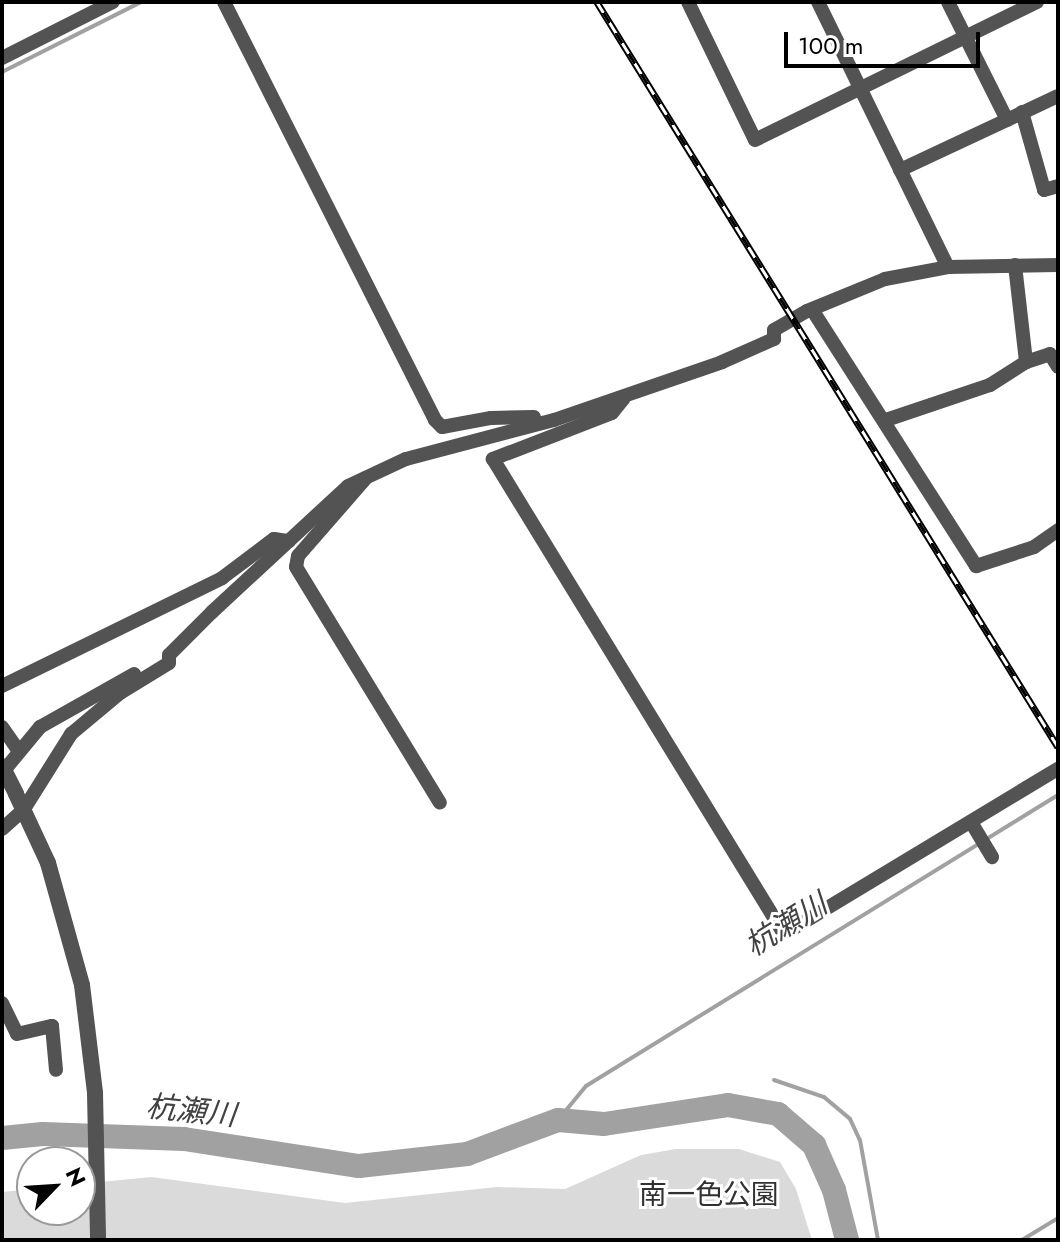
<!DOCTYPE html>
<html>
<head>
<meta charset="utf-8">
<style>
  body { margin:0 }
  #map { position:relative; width:1060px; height:1242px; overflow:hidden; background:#fff; font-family:Jost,"Noto Sans JP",sans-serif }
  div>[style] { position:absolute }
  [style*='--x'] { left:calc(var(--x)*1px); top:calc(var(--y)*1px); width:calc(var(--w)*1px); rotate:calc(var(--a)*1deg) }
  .green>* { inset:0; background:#dadada }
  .stream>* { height:4px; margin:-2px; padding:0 2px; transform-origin:2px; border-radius:2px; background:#a1a1a1 }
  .river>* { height:24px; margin:-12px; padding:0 12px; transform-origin:12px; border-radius:12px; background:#a1a1a1 }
  .minor>* { height:14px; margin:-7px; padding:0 7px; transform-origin:7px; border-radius:7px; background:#535353 }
  .tertiary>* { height:16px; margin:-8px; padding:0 8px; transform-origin:8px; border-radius:8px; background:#535353 }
  .rail>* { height:7px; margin-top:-3.5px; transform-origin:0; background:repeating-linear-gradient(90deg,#fff 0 12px,#000 0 24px); box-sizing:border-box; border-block:2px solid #000 }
  .tertiary-bridge>* { height:16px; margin:-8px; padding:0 8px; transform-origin:8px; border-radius:8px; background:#535353 }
  span { translate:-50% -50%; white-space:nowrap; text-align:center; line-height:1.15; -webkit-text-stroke:6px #fff; paint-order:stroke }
  .park-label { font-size:28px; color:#313131 }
  .water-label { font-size:30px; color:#424242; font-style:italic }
  .frame { position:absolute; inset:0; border:4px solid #000; pointer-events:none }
  .north { position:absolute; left:16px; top:1146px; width:80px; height:80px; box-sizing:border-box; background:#fff; border:2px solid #999; border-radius:50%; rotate:65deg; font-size:22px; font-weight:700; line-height:32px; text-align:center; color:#000 }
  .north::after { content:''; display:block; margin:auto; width:28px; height:36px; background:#000; clip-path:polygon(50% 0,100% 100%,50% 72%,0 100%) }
  .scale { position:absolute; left:784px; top:32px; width:196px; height:36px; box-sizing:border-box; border:4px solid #000; border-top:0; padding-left:10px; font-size:24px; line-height:28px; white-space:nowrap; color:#000; -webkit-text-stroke:6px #fff; paint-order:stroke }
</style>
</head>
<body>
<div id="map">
  <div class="green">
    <i style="clip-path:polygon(676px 1149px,739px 1149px,780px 1162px,796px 1189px,812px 1240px,2px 1240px,2px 1192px,32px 1189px,32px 1210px,80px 1210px,80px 1184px,151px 1177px,345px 1203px,497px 1187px,565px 1189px,641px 1155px)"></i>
  </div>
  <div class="stream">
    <i style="--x:2;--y:72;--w:156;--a:-26.7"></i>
    <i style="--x:774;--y:1080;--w:53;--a:18.8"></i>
    <i style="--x:824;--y:1097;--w:34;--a:40"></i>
    <i style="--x:850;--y:1119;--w:23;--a:65"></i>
    <i style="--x:860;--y:1140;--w:102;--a:79.8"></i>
    <i style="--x:558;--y:1120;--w:44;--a:-50.5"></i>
    <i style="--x:586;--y:1086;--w:554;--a:-31.65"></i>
    <i style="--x:1022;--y:1240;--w:42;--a:-31.4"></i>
  </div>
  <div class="river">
    <i style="--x:2;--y:1138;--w:41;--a:-5.6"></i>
    <i style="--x:43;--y:1134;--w:141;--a:2"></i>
    <i style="--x:184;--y:1139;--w:177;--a:8.8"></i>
    <i style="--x:359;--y:1166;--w:109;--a:-6.3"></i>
    <i style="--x:467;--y:1154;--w:97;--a:-20.5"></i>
    <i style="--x:558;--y:1120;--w:46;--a:5"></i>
    <i style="--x:604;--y:1124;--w:125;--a:-8.7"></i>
    <i style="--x:728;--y:1105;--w:51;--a:10.2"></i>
    <i style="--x:778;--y:1114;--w:48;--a:40.7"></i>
    <i style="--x:814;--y:1145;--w:49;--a:66"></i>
    <i style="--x:834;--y:1190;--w:52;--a:75.4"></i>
  </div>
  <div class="minor">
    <i style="--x:224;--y:2;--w:468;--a:63.2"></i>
    <i style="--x:435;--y:420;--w:10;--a:45"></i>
    <i style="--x:442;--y:427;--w:50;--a:-10.4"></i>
    <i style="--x:491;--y:418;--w:43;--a:-1.3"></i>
    <i style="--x:688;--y:2;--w:153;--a:64.1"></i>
    <i style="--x:755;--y:140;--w:314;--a:-26.1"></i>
    <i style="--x:818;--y:2;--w:295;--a:63.9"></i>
    <i style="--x:948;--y:2;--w:132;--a:63.4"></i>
    <i style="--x:2;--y:58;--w:124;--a:-26.8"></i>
    <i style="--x:1022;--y:112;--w:81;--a:74.2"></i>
    <i style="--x:1044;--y:190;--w:15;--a:-16"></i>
    <i style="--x:900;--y:170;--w:174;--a:-25.1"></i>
    <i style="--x:1015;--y:265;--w:98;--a:83.5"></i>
    <i style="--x:1026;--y:362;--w:25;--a:-18"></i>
    <i style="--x:1050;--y:354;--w:15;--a:58"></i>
    <i style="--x:813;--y:311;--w:303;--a:57.4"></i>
    <i style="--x:976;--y:566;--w:61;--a:-18.1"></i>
    <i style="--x:1034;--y:547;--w:29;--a:-35"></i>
    <i style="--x:624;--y:398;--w:19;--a:129"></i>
    <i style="--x:612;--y:413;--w:128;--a:158.9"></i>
    <i style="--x:493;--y:459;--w:557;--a:58.51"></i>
    <i style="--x:784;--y:934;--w:320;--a:-31.1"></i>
    <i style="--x:886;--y:420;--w:110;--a:-18.6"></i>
    <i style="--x:990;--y:385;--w:43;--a:-32.6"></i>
    <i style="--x:366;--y:478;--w:103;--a:131.1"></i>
    <i style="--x:298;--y:556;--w:11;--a:100"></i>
    <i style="--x:296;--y:567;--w:276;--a:58.6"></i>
    <i style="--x:2;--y:686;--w:245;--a:-26.1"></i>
    <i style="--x:222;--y:578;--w:65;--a:-36.9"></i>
    <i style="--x:274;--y:539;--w:15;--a:8"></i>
    <i style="--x:2;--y:727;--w:28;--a:55"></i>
    <i style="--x:2;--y:773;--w:60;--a:-50.4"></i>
    <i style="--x:40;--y:727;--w:108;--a:-29.4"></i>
    <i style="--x:971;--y:822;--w:41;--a:59"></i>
    <i style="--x:2;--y:829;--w:30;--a:-42"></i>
    <i style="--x:24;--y:809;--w:89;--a:-57.9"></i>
    <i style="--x:71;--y:734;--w:64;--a:-39.9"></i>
    <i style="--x:120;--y:693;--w:57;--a:-31.5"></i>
    <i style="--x:169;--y:663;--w:8;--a:-90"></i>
    <i style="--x:169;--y:655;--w:61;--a:-45"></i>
    <i style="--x:212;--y:612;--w:185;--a:-42.8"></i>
    <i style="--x:348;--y:486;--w:64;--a:-25"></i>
    <i style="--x:406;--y:459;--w:153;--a:-14.8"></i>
    <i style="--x:554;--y:420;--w:178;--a:-19"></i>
    <i style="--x:722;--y:362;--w:57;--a:-23.9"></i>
    <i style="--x:774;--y:339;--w:9;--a:-90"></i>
    <i style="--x:774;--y:330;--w:38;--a:-30"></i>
    <i style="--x:807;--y:311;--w:84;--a:-22.3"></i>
    <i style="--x:885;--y:279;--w:64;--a:-10.8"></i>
    <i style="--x:948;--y:267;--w:110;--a:-1"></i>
    <i style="--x:2;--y:1003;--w:34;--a:64"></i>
    <i style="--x:17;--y:1034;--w:36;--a:-13"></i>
    <i style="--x:52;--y:1026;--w:44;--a:84.8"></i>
  </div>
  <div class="tertiary">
    <i style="--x:16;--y:794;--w:76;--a:65.1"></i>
    <i style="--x:48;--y:863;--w:127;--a:74.4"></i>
    <i style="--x:82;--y:985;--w:109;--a:83.1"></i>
    <i style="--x:95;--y:1093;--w:147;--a:88.8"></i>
  </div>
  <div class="rail">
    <i style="--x:597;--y:2;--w:876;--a:58.25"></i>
  </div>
  <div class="tertiary-bridge">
    <i style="--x:2;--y:766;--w:31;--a:63"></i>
  </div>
  <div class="park-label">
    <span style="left:709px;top:1195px">南一色公園</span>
  </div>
  <div class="water-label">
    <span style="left:786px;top:925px;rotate:-32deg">杭瀬川</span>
    <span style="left:191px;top:1111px;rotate:6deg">杭瀬川</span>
  </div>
  <div class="frame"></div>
  <div class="north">N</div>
  <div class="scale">100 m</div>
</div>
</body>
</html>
